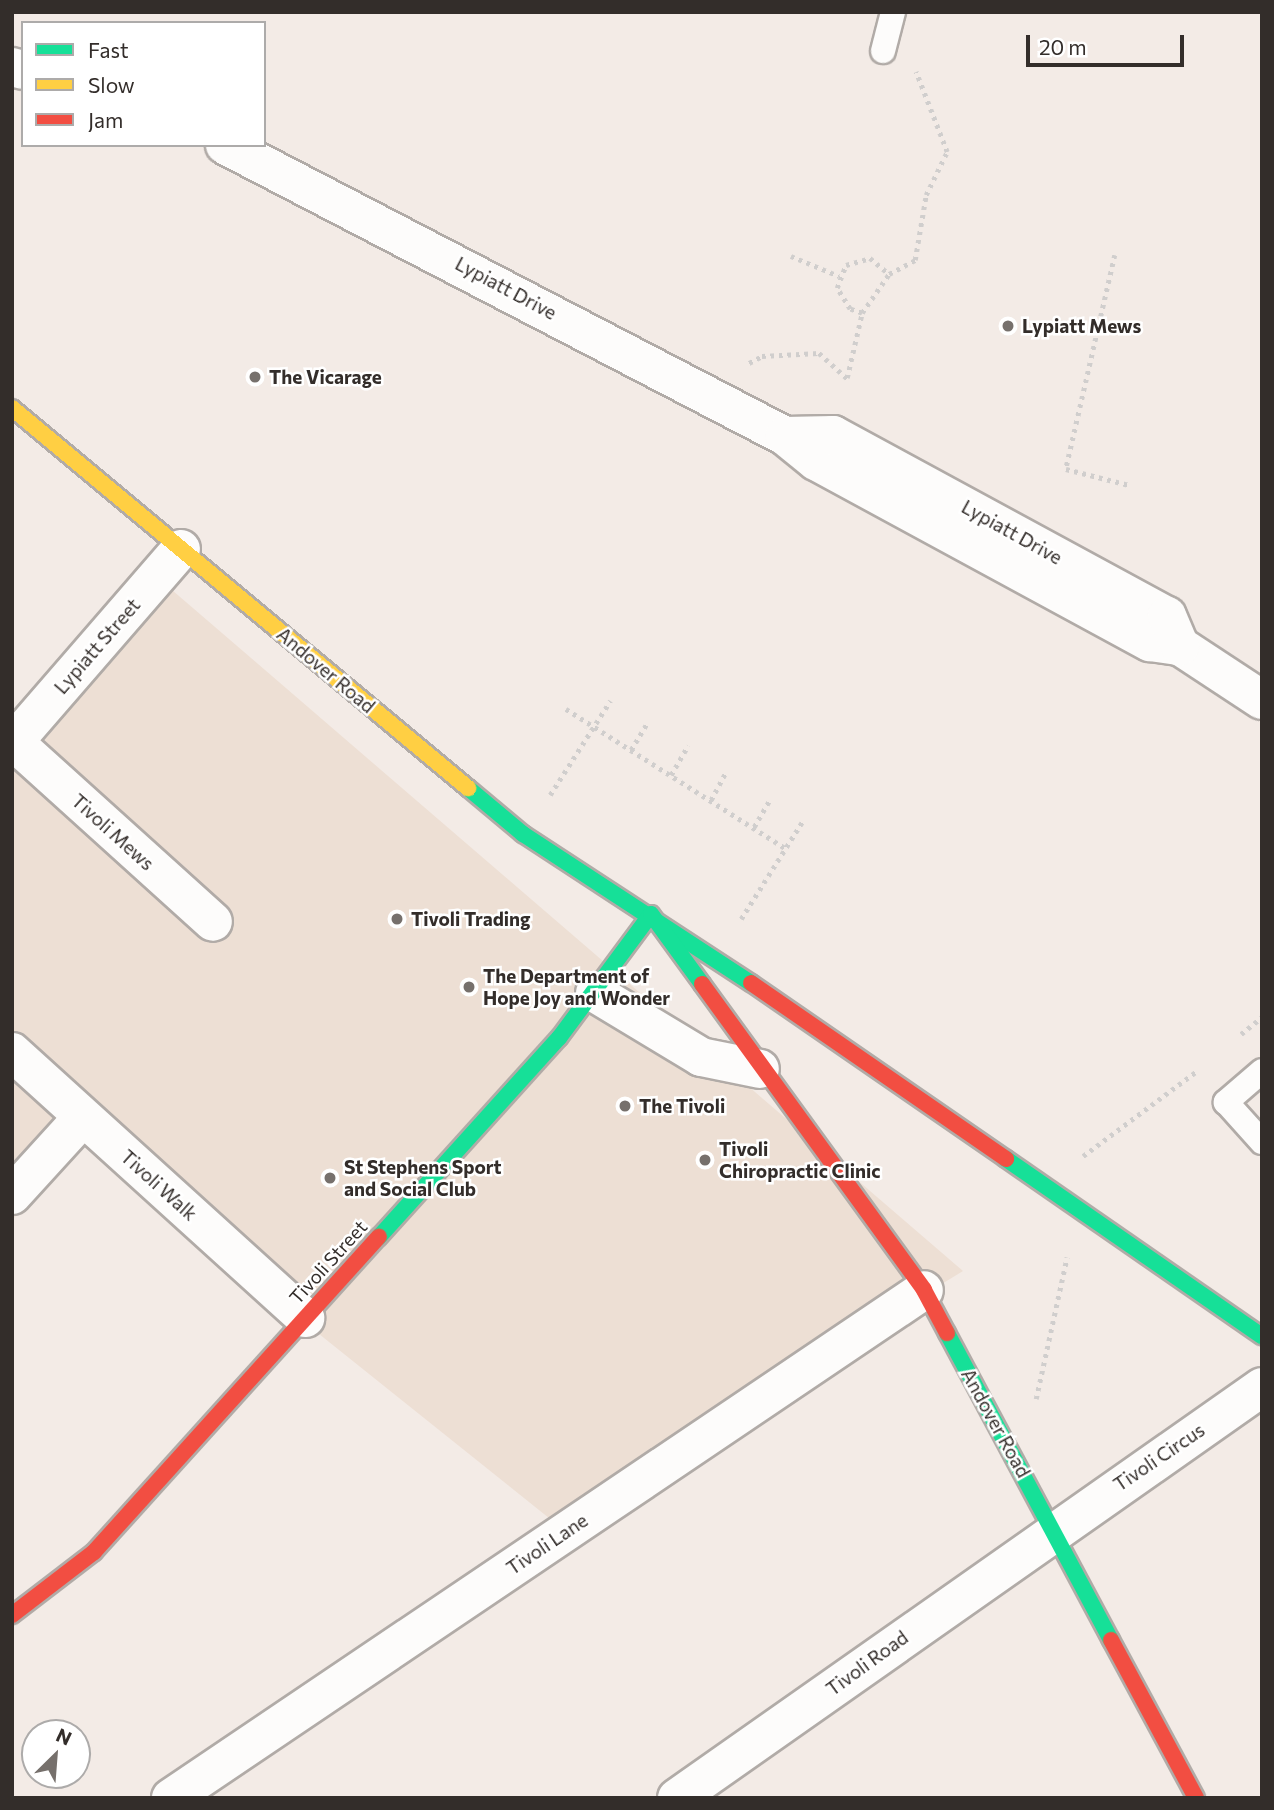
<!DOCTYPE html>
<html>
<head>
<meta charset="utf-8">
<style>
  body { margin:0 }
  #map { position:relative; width:1274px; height:1810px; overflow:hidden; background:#f3ebe6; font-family:Commissioner,sans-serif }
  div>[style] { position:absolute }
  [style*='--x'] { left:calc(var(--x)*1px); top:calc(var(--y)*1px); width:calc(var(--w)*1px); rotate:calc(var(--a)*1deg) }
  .built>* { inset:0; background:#eddfd4 }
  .path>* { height:4.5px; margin-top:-2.25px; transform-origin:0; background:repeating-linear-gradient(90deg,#d0cecd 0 3.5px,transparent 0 8.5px) }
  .roads { filter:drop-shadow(2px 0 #b1aba7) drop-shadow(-2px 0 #b1aba7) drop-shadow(0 2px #b1aba7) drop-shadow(0 -2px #b1aba7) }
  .lane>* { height:24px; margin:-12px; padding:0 12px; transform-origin:12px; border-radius:12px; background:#fdfcfb }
  .street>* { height:38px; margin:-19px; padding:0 19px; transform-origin:19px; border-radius:19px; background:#fdfcfb }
  .fast>* { height:16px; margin:-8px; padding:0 8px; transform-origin:8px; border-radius:8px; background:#16e098 }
  .slow>* { height:16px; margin:-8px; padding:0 8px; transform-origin:8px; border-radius:8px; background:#ffcf43 }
  .jam>* { height:16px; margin:-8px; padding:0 8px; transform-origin:8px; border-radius:8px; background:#f24e42 }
  .dots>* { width:19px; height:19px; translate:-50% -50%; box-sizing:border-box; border:4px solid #fff; border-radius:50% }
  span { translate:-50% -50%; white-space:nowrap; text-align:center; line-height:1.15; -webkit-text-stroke:5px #fff; paint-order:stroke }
  .street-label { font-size:19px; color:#332d2a }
  .poi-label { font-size:19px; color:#332d2a; font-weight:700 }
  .left { translate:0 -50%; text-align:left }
  .frame { position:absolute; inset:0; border:14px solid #332d2a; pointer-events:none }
  .legend { position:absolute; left:21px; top:21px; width:245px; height:126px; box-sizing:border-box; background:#fff; border:2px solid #adabaa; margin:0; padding:9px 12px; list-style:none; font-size:21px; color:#332d2a }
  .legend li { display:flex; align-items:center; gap:14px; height:35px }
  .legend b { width:35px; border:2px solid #adabaa }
  .north { position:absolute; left:21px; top:1719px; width:70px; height:70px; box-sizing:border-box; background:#fff; border:2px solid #adabaa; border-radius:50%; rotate:25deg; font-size:19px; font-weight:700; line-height:28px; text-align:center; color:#332d2a }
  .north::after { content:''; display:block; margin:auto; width:24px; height:32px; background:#76706c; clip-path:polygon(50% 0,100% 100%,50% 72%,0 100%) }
  .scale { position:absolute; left:1026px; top:35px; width:158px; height:32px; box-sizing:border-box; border:4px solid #332d2a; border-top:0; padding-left:9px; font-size:21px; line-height:24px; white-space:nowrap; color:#332d2a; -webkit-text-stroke:5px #fff; paint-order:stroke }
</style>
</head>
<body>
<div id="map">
  <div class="built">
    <i style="clip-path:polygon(165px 584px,963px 1271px,554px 1522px,84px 1146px,12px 1220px,12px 758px)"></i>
  </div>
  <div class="path">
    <i style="--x:1115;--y:255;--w:220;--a:102.9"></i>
    <i style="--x:1066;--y:469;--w:65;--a:14.3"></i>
    <i style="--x:791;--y:256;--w:52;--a:22.6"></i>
    <i style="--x:862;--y:313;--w:13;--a:-162"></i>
    <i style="--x:850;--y:309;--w:25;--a:-122"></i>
    <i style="--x:837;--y:288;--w:25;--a:-69"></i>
    <i style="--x:846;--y:265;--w:25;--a:-16"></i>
    <i style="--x:870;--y:258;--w:25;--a:40"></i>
    <i style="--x:749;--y:363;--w:15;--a:-28"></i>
    <i style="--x:762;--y:356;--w:57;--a:-3"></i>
    <i style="--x:819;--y:353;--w:38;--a:42"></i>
    <i style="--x:847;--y:378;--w:67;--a:-77"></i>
    <i style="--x:862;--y:313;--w:47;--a:-55.3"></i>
    <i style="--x:889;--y:274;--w:30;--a:-28"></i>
    <i style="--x:915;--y:260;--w:66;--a:-80.4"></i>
    <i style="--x:926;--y:195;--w:48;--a:-64"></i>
    <i style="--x:947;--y:152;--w:86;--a:-111.2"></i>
    <i style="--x:566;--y:709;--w:262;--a:32.4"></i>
    <i style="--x:631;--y:750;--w:31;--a:-59"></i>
    <i style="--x:671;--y:775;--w:34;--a:-60"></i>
    <i style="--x:550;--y:795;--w:112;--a:-57.4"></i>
    <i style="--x:711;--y:800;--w:32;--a:-62"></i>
    <i style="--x:754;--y:827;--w:30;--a:-60"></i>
    <i style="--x:741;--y:919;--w:115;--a:-57.8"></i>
    <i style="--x:1241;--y:1034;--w:27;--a:-39"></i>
    <i style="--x:1083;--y:1156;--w:142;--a:-36.7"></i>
    <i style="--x:1036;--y:1399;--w:145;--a:-77.7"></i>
  </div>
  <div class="roads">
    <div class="lane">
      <i style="--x:883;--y:51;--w:40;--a:-75.6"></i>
      <i style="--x:1262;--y:1071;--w:48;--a:139.3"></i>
      <i style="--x:1226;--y:1102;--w:54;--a:48"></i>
    </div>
    <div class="street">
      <i style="--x:12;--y:67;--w:11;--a:15"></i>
      <i style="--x:225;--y:145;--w:631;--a:27.46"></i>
      <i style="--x:785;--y:436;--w:40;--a:39"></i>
      <i style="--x:816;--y:461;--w:380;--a:28.5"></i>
      <i style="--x:1150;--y:642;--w:30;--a:8"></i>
      <i style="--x:1180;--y:646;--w:98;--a:33.4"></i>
      <i style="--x:785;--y:436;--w:48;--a:-1.2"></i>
      <i style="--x:833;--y:435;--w:380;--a:28.5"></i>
      <i style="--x:1167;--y:616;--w:33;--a:67"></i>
      <i style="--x:14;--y:742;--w:268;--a:42.1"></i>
      <i style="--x:12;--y:744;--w:258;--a:-49.1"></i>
      <i style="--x:595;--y:993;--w:124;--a:31.1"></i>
      <i style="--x:701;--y:1057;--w:60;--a:11.5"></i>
      <i style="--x:12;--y:1052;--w:396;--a:42.2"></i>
      <i style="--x:12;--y:1195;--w:105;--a:-47.7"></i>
      <i style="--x:171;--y:1798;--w:908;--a:-34"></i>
      <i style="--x:677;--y:1798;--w:715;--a:-35.09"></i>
    </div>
    <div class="fast">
      <i style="--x:468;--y:788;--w:72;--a:39.9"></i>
      <i style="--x:523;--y:834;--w:272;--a:33.2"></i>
      <i style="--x:1006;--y:1159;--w:311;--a:34.7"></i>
      <i style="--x:379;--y:1237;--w:268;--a:-47.9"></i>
      <i style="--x:559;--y:1038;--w:154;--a:-53.4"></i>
      <i style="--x:651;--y:914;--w:87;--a:53.9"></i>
      <i style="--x:947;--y:1333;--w:348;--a:61.9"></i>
    </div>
    <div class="slow">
      <i style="--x:12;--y:408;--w:594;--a:39.81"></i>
    </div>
    <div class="jam">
      <i style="--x:751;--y:983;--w:310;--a:34.6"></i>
      <i style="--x:702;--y:984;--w:378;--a:54"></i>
      <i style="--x:924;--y:1290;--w:49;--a:61.9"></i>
      <i style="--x:12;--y:1615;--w:103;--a:-37.5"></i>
      <i style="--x:94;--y:1552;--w:425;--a:-47.9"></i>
      <i style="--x:1111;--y:1640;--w:179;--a:61.7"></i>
    </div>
  </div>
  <div class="dots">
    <i style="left:1008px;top:326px;background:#76706c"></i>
    <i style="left:255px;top:377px;background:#76706c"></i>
    <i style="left:397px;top:919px;background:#76706c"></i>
    <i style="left:469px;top:987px;background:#76706c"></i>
    <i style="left:625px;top:1106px;background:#76706c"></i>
    <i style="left:705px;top:1160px;background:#76706c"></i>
    <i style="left:330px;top:1178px;background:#76706c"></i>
  </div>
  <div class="street-label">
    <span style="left:506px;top:288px;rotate:28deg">Lypiatt Drive</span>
    <span style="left:1012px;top:532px;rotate:29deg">Lypiatt Drive</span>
    <span style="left:97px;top:646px;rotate:-49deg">Lypiatt Street</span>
    <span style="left:326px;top:670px;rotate:40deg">Andover Road</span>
    <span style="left:113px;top:832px;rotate:42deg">Tivoli Mews</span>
    <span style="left:159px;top:1185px;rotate:42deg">Tivoli Walk</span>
    <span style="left:328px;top:1262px;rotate:-48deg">Tivoli Street</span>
    <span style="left:996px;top:1423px;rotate:61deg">Andover Road</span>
    <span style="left:1159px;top:1457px;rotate:-34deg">Tivoli Circus</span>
    <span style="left:547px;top:1544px;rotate:-34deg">Tivoli Lane</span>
    <span style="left:867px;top:1663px;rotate:-36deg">Tivoli Road</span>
  </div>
  <div class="poi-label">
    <span class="left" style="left:1022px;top:326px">Lypiatt Mews</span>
    <span class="left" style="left:269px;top:377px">The Vicarage</span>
    <span class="left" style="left:411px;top:919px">Tivoli Trading</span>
    <span class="left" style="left:483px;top:987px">The Department of<br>Hope Joy and Wonder</span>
    <span class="left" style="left:639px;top:1106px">The Tivoli</span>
    <span class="left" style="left:719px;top:1160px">Tivoli<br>Chiropractic Clinic</span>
    <span class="left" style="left:344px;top:1178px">St Stephens Sport<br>and Social Club</span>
  </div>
  <div class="frame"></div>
  <ul class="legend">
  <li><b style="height:9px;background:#16e098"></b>Fast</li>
  <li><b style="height:9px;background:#ffcf43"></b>Slow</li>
  <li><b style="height:9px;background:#f24e42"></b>Jam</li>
  </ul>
  <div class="north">N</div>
  <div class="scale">20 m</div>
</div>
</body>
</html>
